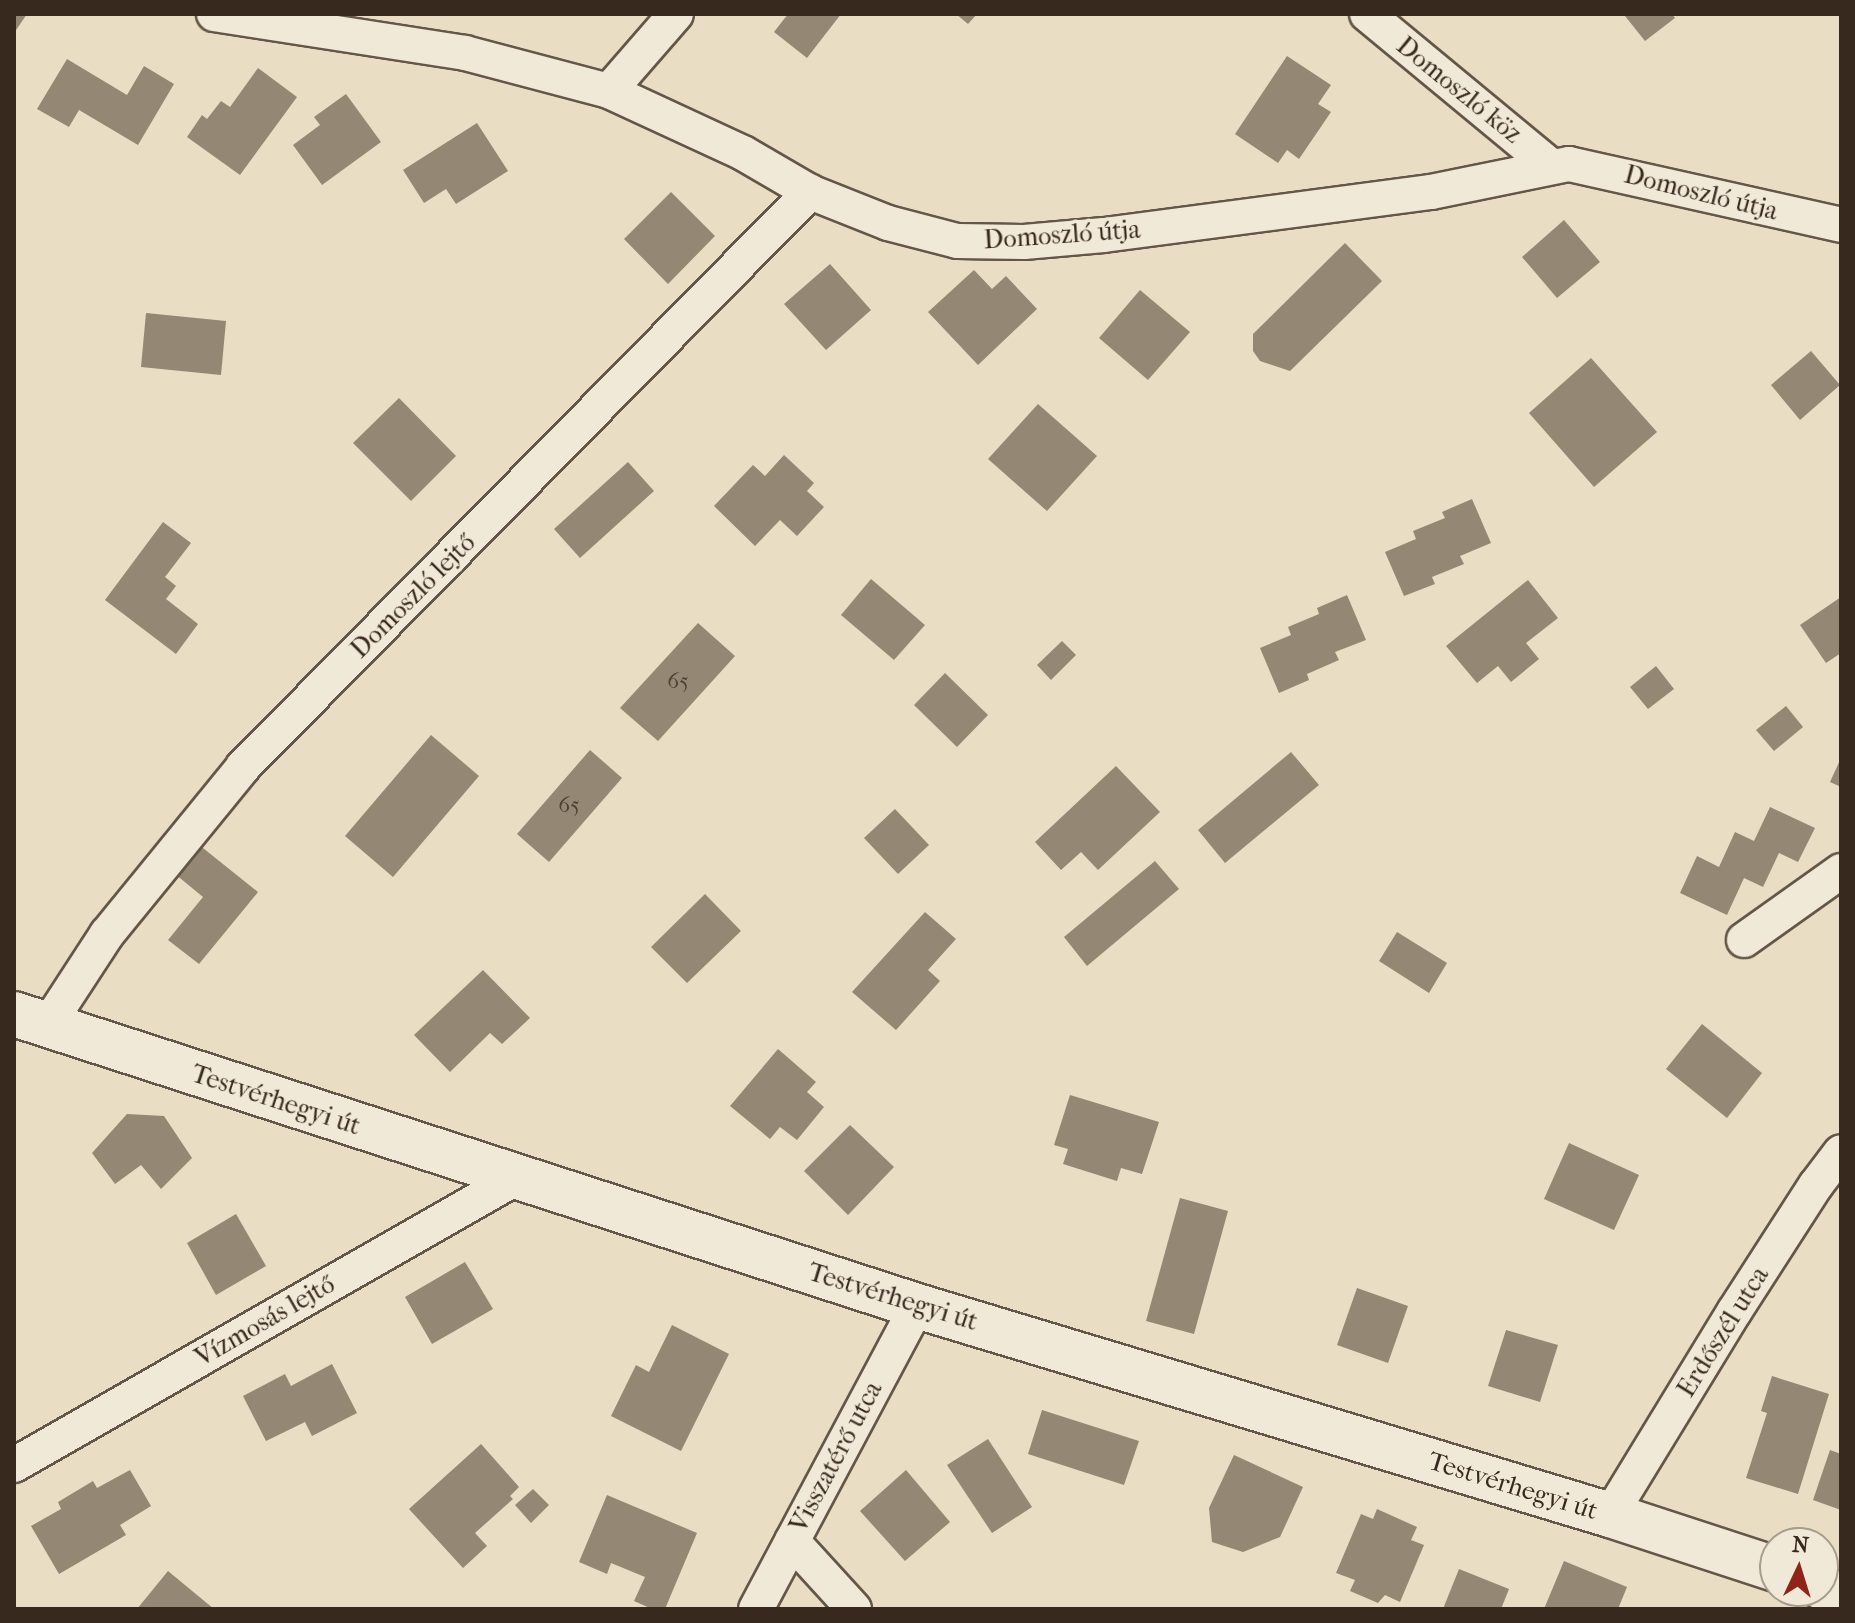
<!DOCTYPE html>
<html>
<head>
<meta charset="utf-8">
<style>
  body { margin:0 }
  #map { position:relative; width:1855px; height:1623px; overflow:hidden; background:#e9ddc3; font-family:"IM FELL French Canon",serif }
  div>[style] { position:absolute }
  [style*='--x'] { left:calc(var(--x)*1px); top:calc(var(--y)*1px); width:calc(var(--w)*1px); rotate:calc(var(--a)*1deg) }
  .building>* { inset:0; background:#948774 }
  .roads { filter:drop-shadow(2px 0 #645648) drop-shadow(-2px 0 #645648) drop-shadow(0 2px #645648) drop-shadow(0 -2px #645648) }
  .street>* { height:34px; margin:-17px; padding:0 17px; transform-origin:17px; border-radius:17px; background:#f1e9d8 }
  .secondary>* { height:44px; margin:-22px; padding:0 22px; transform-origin:22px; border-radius:22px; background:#f1e9d8 }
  span { translate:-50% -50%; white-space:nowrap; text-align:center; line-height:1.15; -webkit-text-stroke:7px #f1e9d8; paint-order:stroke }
  .number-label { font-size:22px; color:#4f4034 }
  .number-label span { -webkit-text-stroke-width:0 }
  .street-label { font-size:26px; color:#38291f }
  .frame { position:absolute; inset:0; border:16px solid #38291f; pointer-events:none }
  .north { position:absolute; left:1759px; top:1527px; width:80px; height:80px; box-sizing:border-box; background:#f1e9d8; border:2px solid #a79c8e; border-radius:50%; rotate:4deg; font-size:22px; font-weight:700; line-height:32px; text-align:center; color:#38291f }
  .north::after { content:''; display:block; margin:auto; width:28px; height:36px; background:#8f2418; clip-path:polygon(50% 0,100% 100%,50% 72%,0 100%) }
</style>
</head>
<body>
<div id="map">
  <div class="building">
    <i style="clip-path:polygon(14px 14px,27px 14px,14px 33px)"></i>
    <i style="clip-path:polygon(788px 14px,841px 14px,807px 58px,774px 32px)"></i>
    <i style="clip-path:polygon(956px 14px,977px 14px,968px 24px)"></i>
    <i style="clip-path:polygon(1628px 14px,1672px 14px,1675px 18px,1645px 41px,1625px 16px)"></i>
    <i style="clip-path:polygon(1287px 56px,1331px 85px,1318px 104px,1331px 112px,1299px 159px,1287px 150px,1278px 163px,1235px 134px)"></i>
    <i style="clip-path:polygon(67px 59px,127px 95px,144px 66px,174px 84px,138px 145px,79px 110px,69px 127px,37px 109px)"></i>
    <i style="clip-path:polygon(258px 68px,297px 97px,240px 175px,187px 137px,202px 115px,207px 119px,221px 101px,230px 107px)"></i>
    <i style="clip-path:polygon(346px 94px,381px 142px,322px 185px,293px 145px,320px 125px,314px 117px)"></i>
    <i style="clip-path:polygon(477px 123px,508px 171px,456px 204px,446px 189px,424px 203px,403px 170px)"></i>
    <i style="clip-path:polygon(671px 192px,715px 236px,668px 284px,624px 239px)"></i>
    <i style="clip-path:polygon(1564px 220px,1600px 262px,1557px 298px,1522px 257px)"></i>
    <i style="clip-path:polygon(1345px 243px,1382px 281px,1290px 371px,1260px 361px,1253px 351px,1253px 334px)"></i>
    <i style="clip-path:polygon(830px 264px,871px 310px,826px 350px,784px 304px)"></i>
    <i style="clip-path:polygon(974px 270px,992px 289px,1006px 276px,1037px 309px,978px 365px,928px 312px)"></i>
    <i style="clip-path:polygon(1140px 290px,1190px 332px,1148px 380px,1099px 338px)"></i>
    <i style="clip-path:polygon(146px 313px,226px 321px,221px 375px,141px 367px)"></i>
    <i style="clip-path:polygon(1811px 351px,1840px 385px,1800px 420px,1771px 385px)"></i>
    <i style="clip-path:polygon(1591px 358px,1657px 432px,1594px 487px,1529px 413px)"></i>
    <i style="clip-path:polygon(399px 398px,456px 456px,411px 501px,353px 443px)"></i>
    <i style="clip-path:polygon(1038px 404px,1097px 456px,1047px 511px,988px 459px)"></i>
    <i style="clip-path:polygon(784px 455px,814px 483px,807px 491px,824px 507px,797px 536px,780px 520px,755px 546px,714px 506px,753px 465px,765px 476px)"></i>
    <i style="clip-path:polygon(628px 462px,654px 491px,580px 558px,554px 529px)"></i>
    <i style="clip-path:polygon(1472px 499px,1491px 543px,1460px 556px,1464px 564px,1432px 577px,1435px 584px,1404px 596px,1385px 552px,1416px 539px,1413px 531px,1445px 518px,1442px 512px)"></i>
    <i style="clip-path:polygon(163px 522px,191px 543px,165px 577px,176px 586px,166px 599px,198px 624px,176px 654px,105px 600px)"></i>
    <i style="clip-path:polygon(871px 579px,925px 625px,894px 660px,841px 615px)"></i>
    <i style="clip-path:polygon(1528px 580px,1558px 618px,1526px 643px,1539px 659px,1511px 682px,1498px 666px,1477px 683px,1446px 646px)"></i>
    <i style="clip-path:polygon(1347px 595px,1366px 640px,1335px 652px,1339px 660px,1307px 674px,1309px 680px,1279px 693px,1260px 648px,1291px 635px,1288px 627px,1319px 614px,1317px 608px)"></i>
    <i style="clip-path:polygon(1841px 597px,1841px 653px,1826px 663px,1800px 625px)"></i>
    <i style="clip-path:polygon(698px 623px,735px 656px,658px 741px,620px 708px)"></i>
    <i style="clip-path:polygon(1062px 641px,1076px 655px,1051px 680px,1037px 665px)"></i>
    <i style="clip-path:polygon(1656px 666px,1674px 689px,1648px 709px,1630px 687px)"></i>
    <i style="clip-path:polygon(945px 673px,988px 715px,957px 747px,914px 705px)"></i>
    <i style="clip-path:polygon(1786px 706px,1803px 727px,1774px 751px,1756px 730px)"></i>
    <i style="clip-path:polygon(431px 735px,479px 776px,393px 877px,345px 836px)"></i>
    <i style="clip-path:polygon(590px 750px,622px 778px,549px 862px,517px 834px)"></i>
    <i style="clip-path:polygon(1291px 752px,1319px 785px,1225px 863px,1198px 830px)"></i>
    <i style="clip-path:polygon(1841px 758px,1841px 787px,1830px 782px)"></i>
    <i style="clip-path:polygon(1116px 766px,1160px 812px,1098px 870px,1081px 852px,1061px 870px,1035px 842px)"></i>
    <i style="clip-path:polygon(1770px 807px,1815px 828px,1798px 862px,1779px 853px,1763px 887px,1744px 878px,1727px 915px,1680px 893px,1697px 856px,1719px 867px,1735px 832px,1754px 841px)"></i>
    <i style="clip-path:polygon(895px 809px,929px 845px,898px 874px,864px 838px)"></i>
    <i style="clip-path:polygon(193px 840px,258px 892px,199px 964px,168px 940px,203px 897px,169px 869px)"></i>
    <i style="clip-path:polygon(1155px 861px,1179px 889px,1087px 966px,1064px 937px)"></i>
    <i style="clip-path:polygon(705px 894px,741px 931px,687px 983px,651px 947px)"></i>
    <i style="clip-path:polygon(925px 912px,956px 939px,928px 970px,940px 981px,896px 1030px,852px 992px)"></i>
    <i style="clip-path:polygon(1397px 932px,1447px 963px,1429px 993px,1379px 961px)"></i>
    <i style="clip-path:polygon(483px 970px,530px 1018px,502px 1044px,490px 1033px,450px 1072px,414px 1035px)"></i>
    <i style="clip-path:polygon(1702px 1024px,1762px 1073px,1727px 1118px,1666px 1069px)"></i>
    <i style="clip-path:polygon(778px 1049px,816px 1082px,807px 1092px,824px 1107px,797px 1140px,780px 1127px,770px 1139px,730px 1106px)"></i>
    <i style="clip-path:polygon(1070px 1095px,1159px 1122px,1142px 1174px,1121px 1168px,1117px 1181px,1063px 1164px,1068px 1149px,1054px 1145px)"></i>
    <i style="clip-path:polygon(127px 1114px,164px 1116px,192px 1158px,161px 1189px,141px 1165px,115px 1184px,92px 1153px)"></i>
    <i style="clip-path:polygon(850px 1125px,894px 1167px,848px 1215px,804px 1171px)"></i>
    <i style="clip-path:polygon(1569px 1143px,1639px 1175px,1614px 1230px,1544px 1199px)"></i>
    <i style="clip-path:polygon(1180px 1198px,1228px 1211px,1194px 1334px,1146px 1321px)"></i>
    <i style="clip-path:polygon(236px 1214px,266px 1266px,216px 1295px,187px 1243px)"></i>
    <i style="clip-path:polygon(465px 1262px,493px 1309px,432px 1344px,405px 1297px)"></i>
    <i style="clip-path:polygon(1357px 1288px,1408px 1306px,1388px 1363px,1337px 1345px)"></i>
    <i style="clip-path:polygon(672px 1325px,729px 1354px,681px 1451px,611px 1416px,636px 1365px,649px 1372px)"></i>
    <i style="clip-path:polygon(1506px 1330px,1558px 1345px,1540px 1402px,1488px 1386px)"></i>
    <i style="clip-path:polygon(332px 1364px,357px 1413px,312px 1436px,305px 1422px,266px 1441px,243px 1396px,285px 1374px,291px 1386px)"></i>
    <i style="clip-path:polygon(1772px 1376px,1829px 1394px,1798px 1494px,1746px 1478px,1767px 1413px,1761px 1411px)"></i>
    <i style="clip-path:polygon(1042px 1410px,1139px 1441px,1124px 1485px,1028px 1454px)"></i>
    <i style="clip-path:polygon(988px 1439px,1032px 1507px,992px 1533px,947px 1465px)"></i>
    <i style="clip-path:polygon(481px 1444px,519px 1487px,510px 1496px,513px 1499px,475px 1533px,487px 1546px,463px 1568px,409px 1509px)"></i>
    <i style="clip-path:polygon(1830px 1450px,1841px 1454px,1841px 1510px,1813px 1500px)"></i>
    <i style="clip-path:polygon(1234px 1455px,1303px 1487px,1280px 1537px,1243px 1552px,1212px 1542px,1209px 1508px)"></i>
    <i style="clip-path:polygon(130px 1470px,151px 1506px,120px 1525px,126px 1535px,59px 1574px,31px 1526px,61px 1509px,58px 1502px,93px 1481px,97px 1488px)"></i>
    <i style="clip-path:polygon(906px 1470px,950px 1522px,905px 1561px,860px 1511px)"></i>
    <i style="clip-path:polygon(533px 1489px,549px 1505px,531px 1523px,515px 1505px)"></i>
    <i style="clip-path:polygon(607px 1495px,697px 1533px,665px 1609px,652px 1609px,634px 1601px,645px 1577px,611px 1563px,607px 1574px,579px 1562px)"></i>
    <i style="clip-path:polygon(1377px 1509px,1417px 1527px,1411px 1540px,1424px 1545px,1400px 1602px,1385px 1595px,1378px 1603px,1350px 1591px,1355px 1580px,1336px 1573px,1361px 1514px,1373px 1519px)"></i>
    <i style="clip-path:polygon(1564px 1561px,1627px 1587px,1618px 1609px,1544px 1609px)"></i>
    <i style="clip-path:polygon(1459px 1569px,1509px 1589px,1501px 1609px,1443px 1609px)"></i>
    <i style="clip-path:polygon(168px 1571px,214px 1609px,137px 1609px)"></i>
  </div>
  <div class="roads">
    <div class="street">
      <i style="--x:214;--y:14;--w:254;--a:8.8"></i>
      <i style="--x:465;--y:53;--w:149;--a:14.8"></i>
      <i style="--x:609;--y:91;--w:148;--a:24.8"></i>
      <i style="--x:743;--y:153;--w:78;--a:30.2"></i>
      <i style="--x:810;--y:192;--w:84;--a:21.7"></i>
      <i style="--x:888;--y:223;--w:71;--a:14.6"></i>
      <i style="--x:957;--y:241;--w:67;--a:0.9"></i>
      <i style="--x:1024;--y:242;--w:80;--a:-5"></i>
      <i style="--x:1104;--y:235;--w:330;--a:-7.5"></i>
      <i style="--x:1431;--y:192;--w:141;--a:-11.5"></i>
      <i style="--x:1569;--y:164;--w:279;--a:12.6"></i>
      <i style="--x:1367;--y:14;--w:239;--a:39.6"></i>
      <i style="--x:609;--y:91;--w:102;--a:-49"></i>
      <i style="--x:1744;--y:940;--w:119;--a:-35.4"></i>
      <i style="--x:47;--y:1026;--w:110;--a:-56.9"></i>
      <i style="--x:107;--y:934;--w:215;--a:-50.8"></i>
      <i style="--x:243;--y:767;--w:808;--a:-45.4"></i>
      <i style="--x:14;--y:1465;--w:578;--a:-29.76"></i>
      <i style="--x:1610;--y:1515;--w:238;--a:-58.6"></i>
      <i style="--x:1734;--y:1312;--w:151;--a:-57.2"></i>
      <i style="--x:1816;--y:1185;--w:41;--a:-52.9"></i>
      <i style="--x:792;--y:1541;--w:92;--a:47.6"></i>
      <i style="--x:756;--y:1609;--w:343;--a:-62"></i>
    </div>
    <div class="secondary">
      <i style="--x:14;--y:1014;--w:949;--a:17.92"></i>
      <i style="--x:917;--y:1306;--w:724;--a:16.78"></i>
      <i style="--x:1610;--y:1515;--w:174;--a:18.1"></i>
      <i style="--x:1823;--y:1588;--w:20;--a:27"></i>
    </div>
  </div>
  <div class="number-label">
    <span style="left:678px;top:682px">65</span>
    <span style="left:569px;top:806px">65</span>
  </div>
  <div class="street-label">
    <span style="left:1459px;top:90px;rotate:39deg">Domoszló köz</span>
    <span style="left:1701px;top:193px;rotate:14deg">Domoszló útja</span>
    <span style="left:1062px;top:235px;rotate:-4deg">Domoszló útja</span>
    <span style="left:413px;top:596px;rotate:-45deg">Domoszló lejtő</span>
    <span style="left:276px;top:1100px;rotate:18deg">Testvérhegyi út</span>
    <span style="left:893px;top:1297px;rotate:17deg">Testvérhegyi út</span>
    <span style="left:265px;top:1321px;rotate:-30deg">Vízmosás lejtő</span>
    <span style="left:1723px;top:1332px;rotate:-58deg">Erdőszél utca</span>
    <span style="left:836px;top:1457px;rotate:-62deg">Visszatérő utca</span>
    <span style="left:1513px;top:1486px;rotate:17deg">Testvérhegyi út</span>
  </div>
  <div class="frame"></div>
  <div class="north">N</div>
</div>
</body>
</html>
